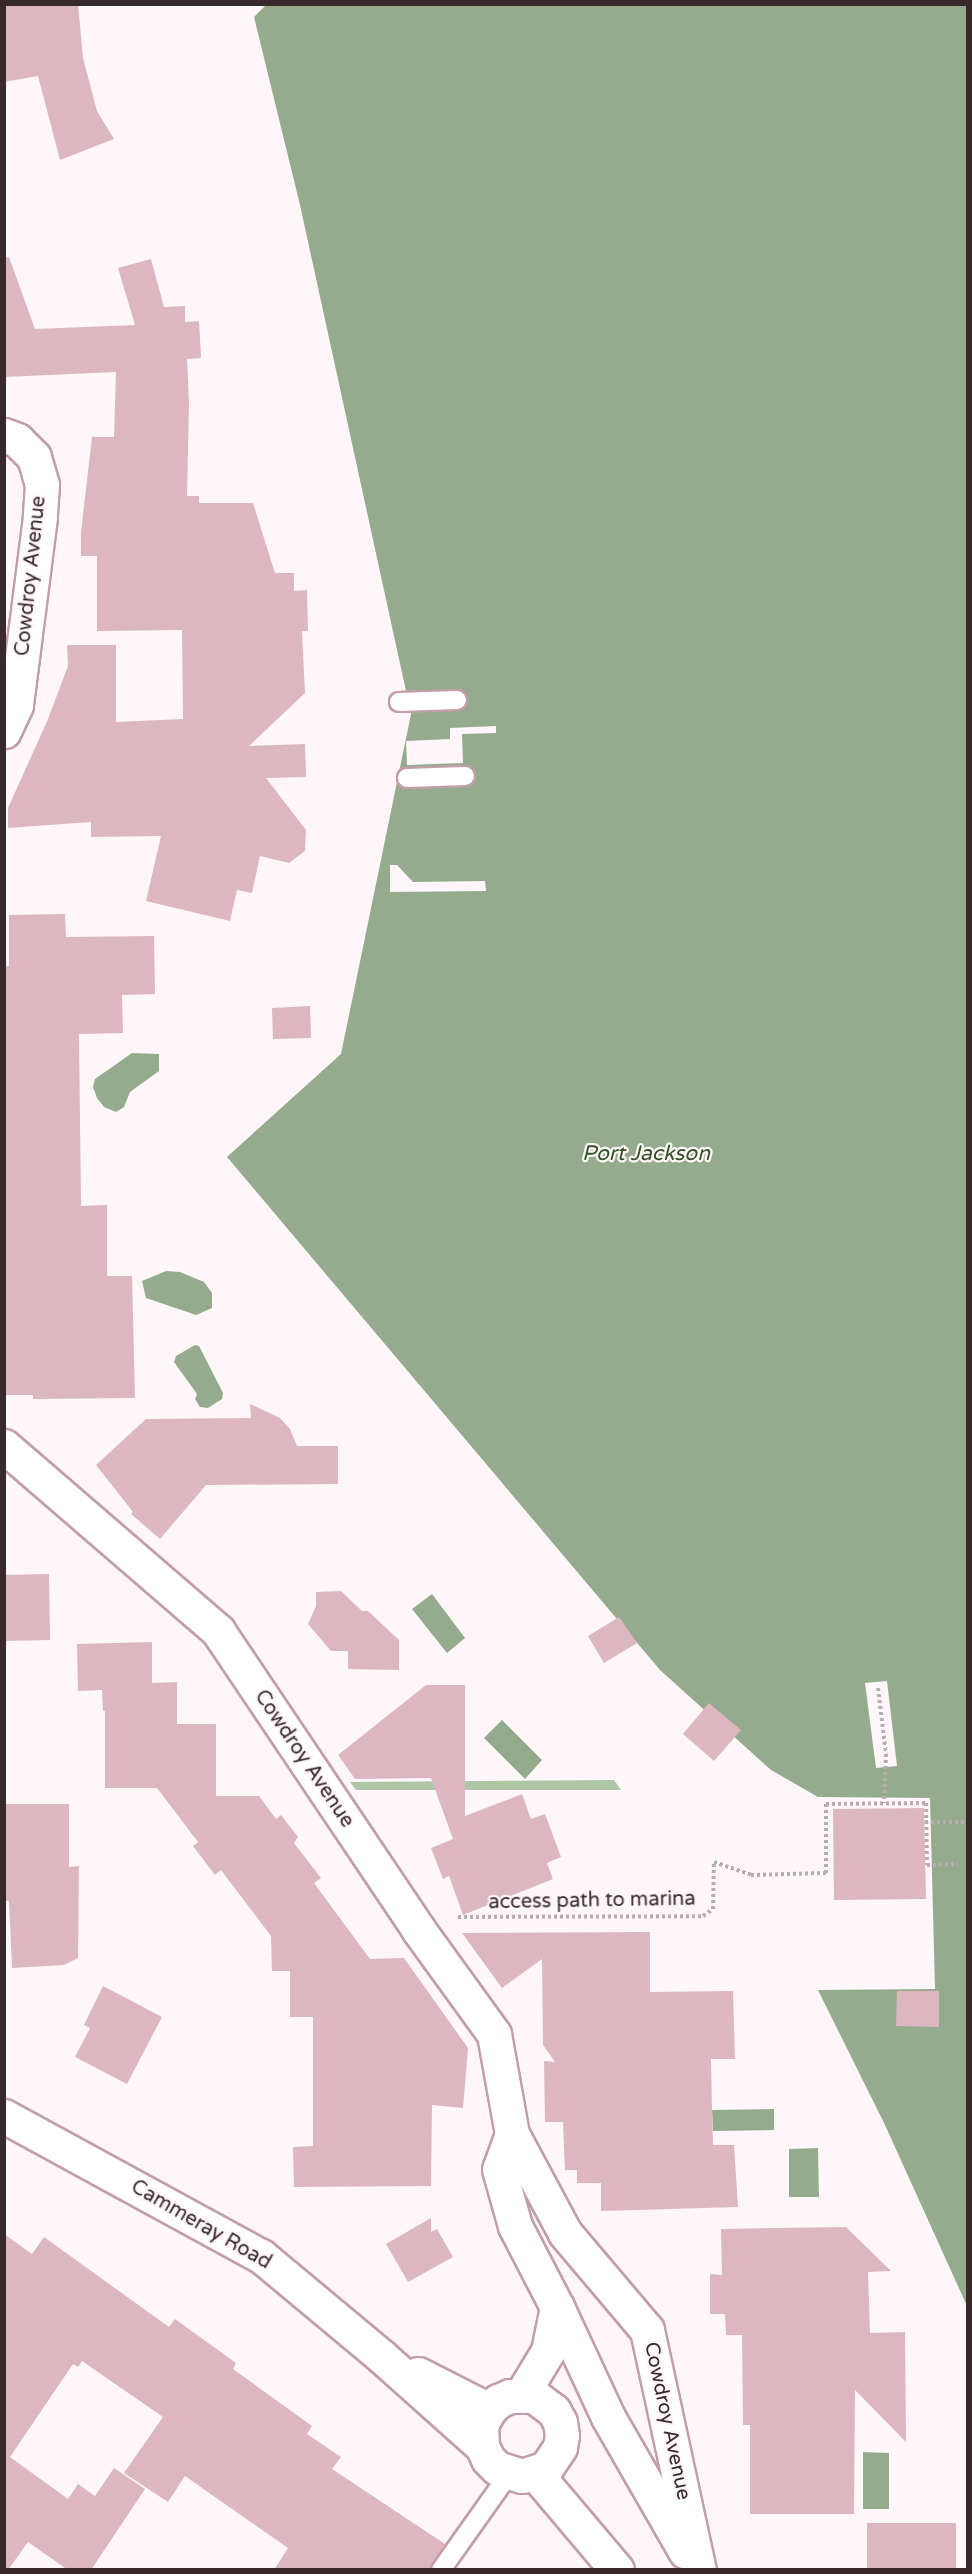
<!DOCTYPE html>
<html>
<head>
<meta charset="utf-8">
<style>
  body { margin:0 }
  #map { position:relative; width:972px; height:2574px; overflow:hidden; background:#fef6f8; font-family:"Varela Round",sans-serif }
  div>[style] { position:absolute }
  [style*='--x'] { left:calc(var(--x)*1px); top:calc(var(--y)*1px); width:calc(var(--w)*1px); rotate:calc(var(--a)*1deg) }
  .forest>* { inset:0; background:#adc7a6 }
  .water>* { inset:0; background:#94ac8d }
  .pier>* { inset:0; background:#fef6f8 }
  .building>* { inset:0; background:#dcb7c0 }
  .path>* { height:4px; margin-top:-2px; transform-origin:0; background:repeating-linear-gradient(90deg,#b7adaf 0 3px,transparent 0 6px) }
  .roads { filter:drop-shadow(2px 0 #c29ea7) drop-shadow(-2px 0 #c29ea7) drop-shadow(0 2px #c29ea7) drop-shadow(0 -2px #c29ea7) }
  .lane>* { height:18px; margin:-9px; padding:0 9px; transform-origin:9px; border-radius:9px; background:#fff }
  .street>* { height:33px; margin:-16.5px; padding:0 16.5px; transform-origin:16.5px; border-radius:16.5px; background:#fff }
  span { translate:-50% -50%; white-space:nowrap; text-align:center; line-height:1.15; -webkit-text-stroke:4.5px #fef6f8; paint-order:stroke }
  .street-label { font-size:20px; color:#37292c }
  .water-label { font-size:21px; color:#2e5124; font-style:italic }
  .frame { position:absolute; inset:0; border:6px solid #37292c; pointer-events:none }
</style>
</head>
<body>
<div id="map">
  <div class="forest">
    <i style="clip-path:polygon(614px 1780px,621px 1790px,356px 1790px,350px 1782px)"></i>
  </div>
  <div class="water">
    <i style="clip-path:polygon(267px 4px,967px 5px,967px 2306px,885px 2125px,818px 1990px,935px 1989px,930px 1798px,818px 1797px,771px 1770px,660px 1670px,227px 1157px,341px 1054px,411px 714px,300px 205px,254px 17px)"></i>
    <i style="clip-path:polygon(132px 1053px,159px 1054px,159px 1071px,130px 1092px,124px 1107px,116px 1112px,104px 1107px,97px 1098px,93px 1087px,95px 1079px)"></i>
    <i style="clip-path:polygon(166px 1271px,180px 1272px,204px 1282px,212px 1293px,212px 1308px,196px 1315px,146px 1298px,142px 1281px)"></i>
    <i style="clip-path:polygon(195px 1345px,199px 1346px,223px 1393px,222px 1399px,208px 1408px,200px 1407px,195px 1399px,197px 1394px,174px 1362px,176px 1356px)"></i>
    <i style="clip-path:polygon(432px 1594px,465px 1638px,447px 1653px,412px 1609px)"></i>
    <i style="clip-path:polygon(502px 1720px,542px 1760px,525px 1779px,484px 1738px)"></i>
    <i style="clip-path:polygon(774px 2109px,774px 2130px,713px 2131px,712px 2110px)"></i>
    <i style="clip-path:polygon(818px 2148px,819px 2197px,789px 2197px,789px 2149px)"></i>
    <i style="clip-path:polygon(863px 2452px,889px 2453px,889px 2509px,863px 2509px)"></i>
  </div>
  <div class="pier">
    <i style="clip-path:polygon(496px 726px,496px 733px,462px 734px,463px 763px,407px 765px,406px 741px,450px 739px,450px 728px)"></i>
    <i style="clip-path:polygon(390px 865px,397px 865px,413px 882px,485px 881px,486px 891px,390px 892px)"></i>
    <i style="clip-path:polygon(887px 1681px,897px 1766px,876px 1768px,865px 1683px)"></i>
  </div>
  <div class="building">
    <i style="clip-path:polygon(4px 4px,78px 4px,83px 58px,97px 111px,114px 139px,60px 160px,38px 76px,4px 82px)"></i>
    <i style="clip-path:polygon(9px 257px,35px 329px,135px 325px,118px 268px,151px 259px,164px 307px,185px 306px,185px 322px,199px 321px,201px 358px,187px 359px,189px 403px,187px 496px,199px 496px,199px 503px,253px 503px,275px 573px,294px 573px,294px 591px,307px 590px,308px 631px,302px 631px,305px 693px,249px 746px,305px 744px,306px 777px,266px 778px,306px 830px,305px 851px,289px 863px,260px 856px,252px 893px,237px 890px,230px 921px,146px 901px,161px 836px,91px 837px,91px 822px,8px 828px,8px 808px,48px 719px,68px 666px,67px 645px,116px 645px,116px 722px,183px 719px,182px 630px,97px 631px,97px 556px,81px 556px,81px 532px,92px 437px,114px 437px,116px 372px,4px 377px,4px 258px)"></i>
    <i style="clip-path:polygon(65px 914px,66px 937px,154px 936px,155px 994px,122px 995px,123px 1033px,79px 1034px,81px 1206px,107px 1205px,107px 1276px,132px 1276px,135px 1398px,33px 1399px,33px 1395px,4px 1395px,4px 966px,9px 966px,9px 915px)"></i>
    <i style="clip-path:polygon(310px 1006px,311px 1038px,273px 1039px,272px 1008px)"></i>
    <i style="clip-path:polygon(250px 1404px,280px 1418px,290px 1429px,297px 1446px,338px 1446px,338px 1484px,206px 1485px,160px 1539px,131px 1514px,133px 1512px,96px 1465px,146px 1419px,251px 1418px)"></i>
    <i style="clip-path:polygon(49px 1574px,50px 1640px,4px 1641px,4px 1575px)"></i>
    <i style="clip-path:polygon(341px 1591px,362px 1611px,368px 1611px,399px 1640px,399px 1670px,348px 1669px,348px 1651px,331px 1651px,308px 1624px,316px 1606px,316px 1592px)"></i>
    <i style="clip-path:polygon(619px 1617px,637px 1643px,604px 1663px,588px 1636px)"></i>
    <i style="clip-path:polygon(152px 1642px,152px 1683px,177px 1682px,177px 1724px,216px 1724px,216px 1796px,259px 1796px,276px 1819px,281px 1815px,298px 1837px,294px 1843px,321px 1878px,314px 1883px,370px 1959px,404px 1958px,468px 2048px,463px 2108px,432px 2105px,431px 2186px,294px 2187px,293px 2147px,313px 2146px,313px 2017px,290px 2017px,290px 1971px,272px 1971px,271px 1936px,221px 1870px,215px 1875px,193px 1846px,198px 1842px,157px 1788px,105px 1788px,105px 1711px,103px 1711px,102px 1690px,78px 1691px,77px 1644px)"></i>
    <i style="clip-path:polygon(426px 1685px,465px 1685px,465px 1816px,522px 1794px,531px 1819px,545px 1814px,561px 1857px,547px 1863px,553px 1879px,463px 1915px,449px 1876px,443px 1879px,431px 1848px,453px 1839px,431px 1778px,355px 1779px,338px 1755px)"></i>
    <i style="clip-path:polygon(709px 1703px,741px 1730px,714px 1761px,683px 1734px)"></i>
    <i style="clip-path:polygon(4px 1804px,69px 1804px,69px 1867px,79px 1866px,78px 1958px,64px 1965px,12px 1968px,9px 1901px,4px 1901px)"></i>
    <i style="clip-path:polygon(924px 1808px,926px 1899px,834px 1900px,833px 1809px)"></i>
    <i style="clip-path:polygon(650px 1932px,650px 1992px,733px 1991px,735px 2059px,711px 2059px,712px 2110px,713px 2145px,734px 2145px,738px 2207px,601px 2211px,601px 2183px,577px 2183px,577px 2170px,565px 2170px,563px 2122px,545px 2122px,544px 2061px,555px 2062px,543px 2045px,542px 1959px,502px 1988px,462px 1933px)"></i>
    <i style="clip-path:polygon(103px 1986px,162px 2017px,127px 2084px,75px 2057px,90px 2028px,84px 2025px)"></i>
    <i style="clip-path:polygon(897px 1991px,939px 1991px,939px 2027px,896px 2026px)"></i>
    <i style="clip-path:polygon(431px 2218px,431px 2232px,437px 2229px,453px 2257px,408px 2282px,386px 2244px)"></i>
    <i style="clip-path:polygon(846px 2227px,891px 2271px,868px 2272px,870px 2333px,905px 2332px,906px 2442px,855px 2390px,854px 2514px,750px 2514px,750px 2425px,743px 2425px,742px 2335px,726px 2335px,725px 2314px,710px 2314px,710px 2274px,722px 2275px,721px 2229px)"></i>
    <i style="clip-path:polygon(4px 2234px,32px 2254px,44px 2237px,169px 2327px,175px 2319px,236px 2363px,233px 2369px,312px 2426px,307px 2434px,341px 2457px,332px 2469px,445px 2544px,430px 2570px,274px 2570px,288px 2548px,185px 2476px,168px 2502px,124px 2473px,163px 2417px,82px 2361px,78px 2367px,73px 2364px,10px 2457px,68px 2499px,78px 2484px,95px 2496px,114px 2468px,145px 2489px,91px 2570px,68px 2570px,28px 2542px,8px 2570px,4px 2570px)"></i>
    <i style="clip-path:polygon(867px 2523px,956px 2523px,956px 2568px,867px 2570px)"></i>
  </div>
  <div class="path">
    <i style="--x:878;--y:1688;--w:66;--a:83.1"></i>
    <i style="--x:886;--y:1754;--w:49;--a:92.3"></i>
    <i style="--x:925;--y:1822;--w:43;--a:0"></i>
    <i style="--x:458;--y:1917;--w:245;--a:-0.2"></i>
    <i style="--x:703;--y:1916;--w:12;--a:-35"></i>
    <i style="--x:713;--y:1909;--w:47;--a:-88.8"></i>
    <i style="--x:714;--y:1862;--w:39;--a:19"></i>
    <i style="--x:751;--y:1875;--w:75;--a:-1.5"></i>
    <i style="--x:826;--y:1873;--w:69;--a:-90"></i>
    <i style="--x:826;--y:1804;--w:100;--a:-0.6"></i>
    <i style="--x:926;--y:1803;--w:62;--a:89.1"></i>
    <i style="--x:927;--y:1865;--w:31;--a:-2"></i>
  </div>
  <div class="roads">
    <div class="lane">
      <i style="--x:399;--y:702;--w:58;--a:-2"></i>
      <i style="--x:407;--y:778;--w:58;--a:-2"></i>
      <i style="--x:441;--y:2570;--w:118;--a:-54.7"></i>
    </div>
    <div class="street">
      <i style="--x:4;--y:435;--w:14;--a:21"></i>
      <i style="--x:17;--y:440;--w:24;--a:45"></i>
      <i style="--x:34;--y:457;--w:29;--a:74"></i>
      <i style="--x:42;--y:485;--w:32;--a:94"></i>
      <i style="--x:40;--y:517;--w:190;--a:97.3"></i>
      <i style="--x:16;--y:705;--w:29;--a:115"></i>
      <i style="--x:4;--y:1446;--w:283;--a:40.8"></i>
      <i style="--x:218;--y:1631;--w:359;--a:56.1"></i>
      <i style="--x:418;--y:1929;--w:130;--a:54.1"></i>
      <i style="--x:494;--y:2034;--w:102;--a:79.8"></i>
      <i style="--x:512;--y:2134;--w:112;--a:61.8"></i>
      <i style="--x:565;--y:2233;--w:127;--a:49.8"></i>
      <i style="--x:647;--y:2330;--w:246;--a:77.8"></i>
      <i style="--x:4;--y:2116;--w:293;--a:28.6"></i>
      <i style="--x:261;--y:2256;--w:156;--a:39.8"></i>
      <i style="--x:381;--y:2356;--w:135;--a:41.7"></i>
      <i style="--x:482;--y:2446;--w:14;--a:65"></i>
      <i style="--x:488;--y:2459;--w:13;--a:45"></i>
      <i style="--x:497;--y:2468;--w:26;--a:18"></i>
      <i style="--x:522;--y:2476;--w:25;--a:-18"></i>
      <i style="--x:546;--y:2468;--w:25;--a:-56"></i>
      <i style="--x:560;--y:2447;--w:12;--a:-81"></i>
      <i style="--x:562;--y:2435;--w:13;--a:-99"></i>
      <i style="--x:560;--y:2422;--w:13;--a:-119"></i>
      <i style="--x:554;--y:2411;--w:25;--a:-143"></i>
      <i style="--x:534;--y:2396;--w:24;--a:180"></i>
      <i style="--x:510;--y:2396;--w:13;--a:157"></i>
      <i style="--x:498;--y:2401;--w:13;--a:135"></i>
      <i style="--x:489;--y:2410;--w:17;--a:118"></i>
      <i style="--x:481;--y:2425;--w:21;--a:87"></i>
      <i style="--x:512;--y:2134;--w:37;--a:110"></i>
      <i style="--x:499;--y:2169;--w:59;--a:74.3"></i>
      <i style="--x:515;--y:2226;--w:91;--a:62.6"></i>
      <i style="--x:557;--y:2307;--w:121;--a:65.1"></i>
      <i style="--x:608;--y:2417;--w:155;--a:60.1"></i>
      <i style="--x:418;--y:2374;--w:80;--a:26.9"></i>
      <i style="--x:522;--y:2394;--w:50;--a:-58.8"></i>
      <i style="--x:548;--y:2351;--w:45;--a:-78.4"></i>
      <i style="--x:535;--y:2473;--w:127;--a:49.8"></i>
    </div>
  </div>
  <div class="street-label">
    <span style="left:31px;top:576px;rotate:-84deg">Cowdroy Avenue</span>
    <span style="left:304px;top:1759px;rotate:56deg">Cowdroy Avenue</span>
    <span style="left:592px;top:1901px;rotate:-1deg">access path to marina</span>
    <span style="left:201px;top:2225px;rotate:30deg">Cammeray Road</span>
    <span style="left:667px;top:2421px;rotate:78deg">Cowdroy Avenue</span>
  </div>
  <div class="water-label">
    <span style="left:646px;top:1154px">Port Jackson</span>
  </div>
  <div class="frame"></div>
</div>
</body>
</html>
